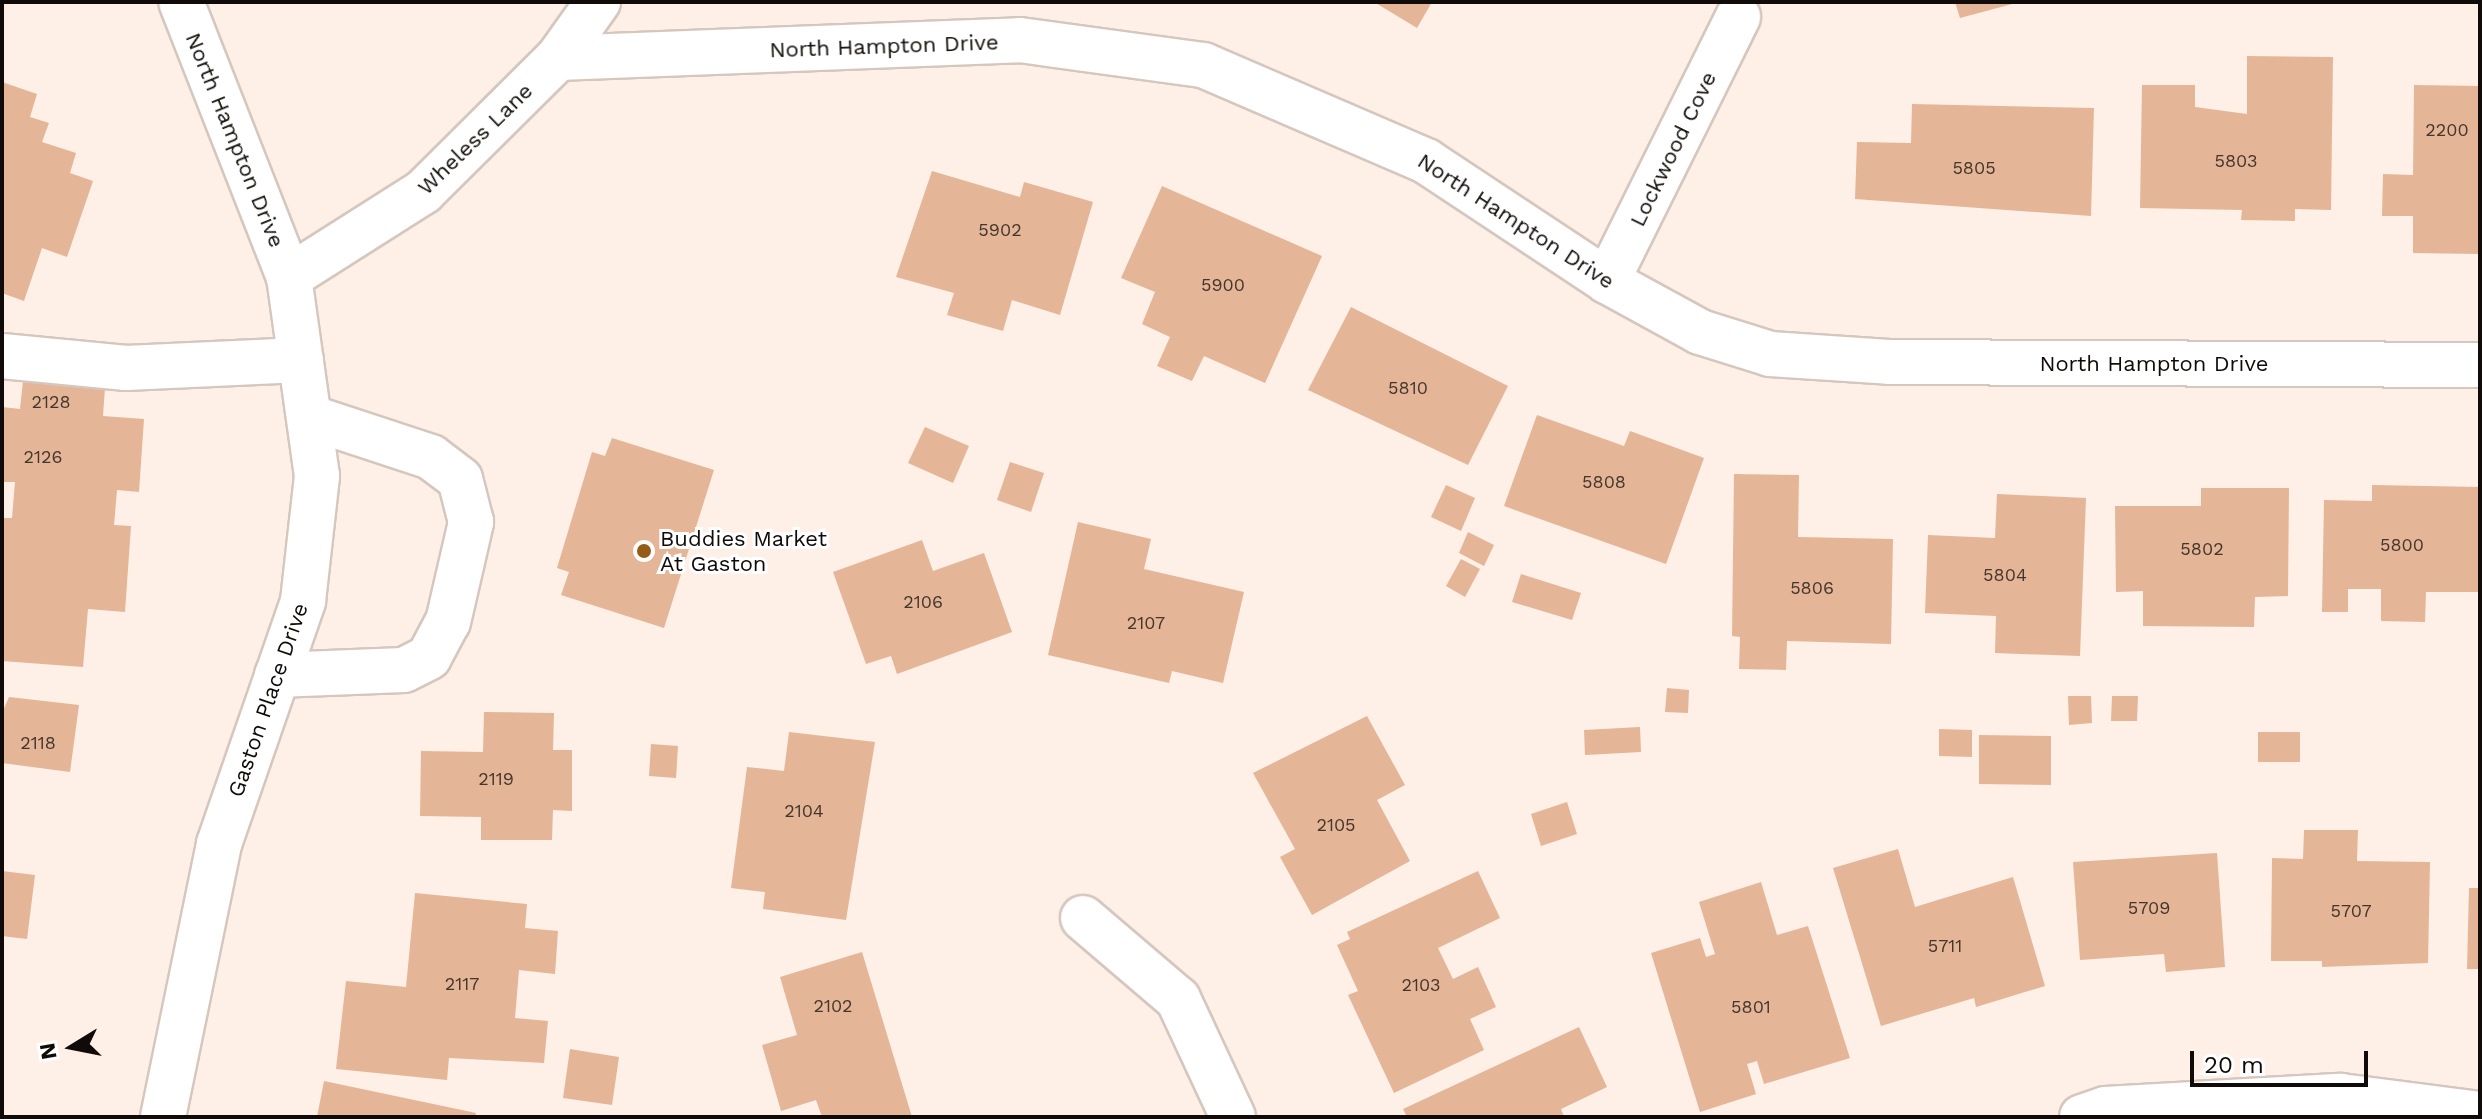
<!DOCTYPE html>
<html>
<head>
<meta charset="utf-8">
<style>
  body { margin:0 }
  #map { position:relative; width:2482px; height:1119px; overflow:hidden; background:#feefe7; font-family:"Work Sans",sans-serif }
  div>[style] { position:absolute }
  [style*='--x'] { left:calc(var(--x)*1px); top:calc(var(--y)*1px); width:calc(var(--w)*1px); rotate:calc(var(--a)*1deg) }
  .building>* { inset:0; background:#e5b597 }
  .roads { filter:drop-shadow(2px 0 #d5c7be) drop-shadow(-2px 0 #d5c7be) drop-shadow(0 2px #d5c7be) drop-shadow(0 -2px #d5c7be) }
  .minor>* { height:44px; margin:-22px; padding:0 22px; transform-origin:22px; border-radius:22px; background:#fff }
  .dots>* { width:22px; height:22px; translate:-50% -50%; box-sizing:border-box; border:4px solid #fff; border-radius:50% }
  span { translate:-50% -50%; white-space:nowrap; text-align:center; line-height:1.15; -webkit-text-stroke:6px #fff; paint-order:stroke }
  .number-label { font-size:18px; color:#45362c }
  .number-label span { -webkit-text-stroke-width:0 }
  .street-label { font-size:22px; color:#100b08 }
  .poi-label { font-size:22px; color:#100b08 }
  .left { translate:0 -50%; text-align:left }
  .frame { position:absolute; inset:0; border:4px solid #100b08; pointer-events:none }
  .north { position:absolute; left:32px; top:1007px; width:80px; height:80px; -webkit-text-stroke:6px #fff; paint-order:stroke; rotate:260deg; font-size:22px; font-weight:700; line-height:32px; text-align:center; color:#100b08 }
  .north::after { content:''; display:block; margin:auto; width:28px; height:36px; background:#100b08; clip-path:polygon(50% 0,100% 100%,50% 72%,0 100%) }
  .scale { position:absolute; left:2190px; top:1051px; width:178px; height:36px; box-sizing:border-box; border:4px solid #100b08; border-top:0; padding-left:10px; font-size:24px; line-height:28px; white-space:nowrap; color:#100b08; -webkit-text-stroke:6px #fff; paint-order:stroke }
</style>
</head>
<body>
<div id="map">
  <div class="building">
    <i style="clip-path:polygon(1374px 2px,1432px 2px,1417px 28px)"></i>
    <i style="clip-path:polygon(1955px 2px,2016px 2px,2016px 3px,1960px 18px)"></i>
    <i style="clip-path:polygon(2247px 56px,2333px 57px,2331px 210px,2295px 209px,2295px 221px,2241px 220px,2242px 210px,2140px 208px,2142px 85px,2195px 85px,2195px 107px,2247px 114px)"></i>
    <i style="clip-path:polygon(2px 82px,37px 94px,30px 117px,49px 123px,42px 142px,76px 153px,70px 173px,93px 181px,67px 257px,42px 248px,24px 301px,2px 293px)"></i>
    <i style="clip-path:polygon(2414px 85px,2480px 86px,2480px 254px,2413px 253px,2413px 216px,2382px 216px,2383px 174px,2413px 175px)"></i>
    <i style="clip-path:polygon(1912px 104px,2094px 108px,2091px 216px,1855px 199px,1857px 142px,1911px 143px)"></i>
    <i style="clip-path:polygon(932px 171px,1020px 197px,1024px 182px,1093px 202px,1060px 315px,1012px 300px,1003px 331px,947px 315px,954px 293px,896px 277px)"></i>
    <i style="clip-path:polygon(1162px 186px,1322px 256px,1265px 383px,1204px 356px,1192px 381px,1157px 366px,1170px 337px,1142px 324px,1155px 292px,1121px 278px)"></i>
    <i style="clip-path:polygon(1351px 307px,1508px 386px,1468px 465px,1308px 390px)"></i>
    <i style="clip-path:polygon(23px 381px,105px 387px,103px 416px,144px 419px,139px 492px,117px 490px,114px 525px,131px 526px,125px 612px,88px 609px,83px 667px,2px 661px,2px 518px,12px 518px,15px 482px,2px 482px,2px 407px,20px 409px)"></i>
    <i style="clip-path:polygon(1537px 415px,1624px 446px,1630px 431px,1704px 458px,1666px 564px,1504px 506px)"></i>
    <i style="clip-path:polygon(925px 427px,969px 446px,953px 483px,908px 463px)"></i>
    <i style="clip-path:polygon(612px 438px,714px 470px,664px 628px,561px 595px,569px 572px,557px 568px,592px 452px,605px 456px)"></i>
    <i style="clip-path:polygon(1010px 462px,1044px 473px,1031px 512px,997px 500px)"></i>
    <i style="clip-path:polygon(1734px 474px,1799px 475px,1798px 537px,1893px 539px,1891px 644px,1787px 641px,1786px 670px,1739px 669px,1740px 637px,1732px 636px)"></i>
    <i style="clip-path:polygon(1446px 485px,1475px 498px,1461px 531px,1431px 517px)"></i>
    <i style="clip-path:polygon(2372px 485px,2480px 487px,2480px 592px,2426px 592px,2425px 622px,2381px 621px,2381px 589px,2348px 589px,2348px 612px,2322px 612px,2324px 500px,2372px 501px)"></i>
    <i style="clip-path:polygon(2201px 488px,2289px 488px,2288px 596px,2255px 597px,2254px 627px,2143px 626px,2143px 591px,2116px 592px,2115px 506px,2201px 506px)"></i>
    <i style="clip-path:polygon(1997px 494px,2086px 498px,2080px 656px,1995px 653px,1996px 616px,1925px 613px,1928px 535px,1995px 538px)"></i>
    <i style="clip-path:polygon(1078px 522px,1151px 539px,1144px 569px,1244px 592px,1223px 683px,1172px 671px,1169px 683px,1048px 655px)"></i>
    <i style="clip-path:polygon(1468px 532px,1494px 545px,1484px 566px,1459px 553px)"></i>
    <i style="clip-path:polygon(922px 540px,933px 571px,984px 553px,1012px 632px,897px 674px,891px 656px,866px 664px,833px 572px)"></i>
    <i style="clip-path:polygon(1461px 559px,1480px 569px,1465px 597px,1446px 586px)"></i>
    <i style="clip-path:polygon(1521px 574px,1581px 593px,1572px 620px,1512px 602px)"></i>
    <i style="clip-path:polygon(1667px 688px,1689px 690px,1688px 713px,1665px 712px)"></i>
    <i style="clip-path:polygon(2068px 696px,2091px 696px,2092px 723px,2069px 725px)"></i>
    <i style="clip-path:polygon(2112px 696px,2138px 696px,2137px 721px,2111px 721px)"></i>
    <i style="clip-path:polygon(9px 697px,79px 705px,70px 772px,2px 763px,2px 713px)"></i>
    <i style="clip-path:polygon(484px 712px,554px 713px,553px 750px,572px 750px,572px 811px,553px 810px,552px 840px,481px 840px,481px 817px,420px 816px,421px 751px,483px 752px)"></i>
    <i style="clip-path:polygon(1367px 716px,1405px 785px,1377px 800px,1410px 861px,1312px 915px,1280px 857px,1295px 849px,1253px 773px)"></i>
    <i style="clip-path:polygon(1640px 727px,1641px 752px,1585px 755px,1584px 730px)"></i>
    <i style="clip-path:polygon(1939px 729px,1972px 730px,1972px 757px,1939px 756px)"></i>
    <i style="clip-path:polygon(789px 732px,875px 742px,846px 920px,763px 909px,765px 892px,731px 888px,747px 767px,784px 771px)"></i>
    <i style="clip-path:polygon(2258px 732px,2300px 732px,2300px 762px,2258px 762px)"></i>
    <i style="clip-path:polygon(1979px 735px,2051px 736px,2051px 785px,1979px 784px)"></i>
    <i style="clip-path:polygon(651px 744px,678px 746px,676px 778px,649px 776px)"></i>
    <i style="clip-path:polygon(1567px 802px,1577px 834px,1541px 846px,1531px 814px)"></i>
    <i style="clip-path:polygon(2304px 830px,2358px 830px,2357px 861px,2430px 862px,2428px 963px,2322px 967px,2322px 961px,2271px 961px,2272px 858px,2303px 859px)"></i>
    <i style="clip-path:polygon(1898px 849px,1915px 907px,2013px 877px,2045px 986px,1976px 1007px,1974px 998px,1881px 1026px,1833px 868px)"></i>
    <i style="clip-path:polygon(2217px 853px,2225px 967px,2166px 972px,2164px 954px,2080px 960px,2073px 862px)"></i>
    <i style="clip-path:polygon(2px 871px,35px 875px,27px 939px,2px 936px)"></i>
    <i style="clip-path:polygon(1478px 871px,1500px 918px,1438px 948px,1453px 979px,1478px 967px,1496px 1007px,1470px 1019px,1484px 1050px,1394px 1093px,1348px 995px,1358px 991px,1337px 945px,1350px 939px,1347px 932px)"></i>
    <i style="clip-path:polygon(1761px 882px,1777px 935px,1808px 926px,1850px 1058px,1764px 1084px,1757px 1061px,1747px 1064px,1756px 1094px,1700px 1112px,1651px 953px,1700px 938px,1706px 957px,1715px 954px,1699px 902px)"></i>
    <i style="clip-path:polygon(2469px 888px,2480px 888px,2480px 969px,2467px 969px)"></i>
    <i style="clip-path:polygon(415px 893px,527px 904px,525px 928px,558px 931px,555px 974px,519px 970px,515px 1018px,548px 1021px,544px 1063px,449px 1058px,447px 1080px,336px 1069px,346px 981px,406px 987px)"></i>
    <i style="clip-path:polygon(862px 952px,912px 1117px,822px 1117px,816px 1100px,781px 1111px,762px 1045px,797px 1035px,780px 977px)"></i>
    <i style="clip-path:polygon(1579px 1027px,1607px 1087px,1561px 1109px,1564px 1117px,1407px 1117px,1403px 1109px)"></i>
    <i style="clip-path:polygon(570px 1049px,619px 1057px,612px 1105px,563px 1098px)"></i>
    <i style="clip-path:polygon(324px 1081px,476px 1113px,475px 1117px,317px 1117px)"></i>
  </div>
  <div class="roads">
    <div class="minor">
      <i style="--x:558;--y:58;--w:462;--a:-2.2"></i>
      <i style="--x:1020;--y:40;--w:185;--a:7.8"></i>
      <i style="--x:1203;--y:65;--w:243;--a:23.3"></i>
      <i style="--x:1426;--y:161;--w:217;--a:33.5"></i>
      <i style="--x:1607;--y:281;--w:106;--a:28.7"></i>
      <i style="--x:1700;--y:332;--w:73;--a:17.4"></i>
      <i style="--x:1770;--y:354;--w:119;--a:3.8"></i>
      <i style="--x:1889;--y:362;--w:591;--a:0.29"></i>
      <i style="--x:289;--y:277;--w:159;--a:-32.4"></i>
      <i style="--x:423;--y:192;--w:190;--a:-44.8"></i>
      <i style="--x:558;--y:58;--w:69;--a:-54.5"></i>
      <i style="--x:1607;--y:281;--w:295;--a:-63.6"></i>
      <i style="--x:2;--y:356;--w:125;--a:5.5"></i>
      <i style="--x:126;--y:368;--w:175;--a:-2.6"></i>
      <i style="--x:277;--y:675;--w:127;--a:-2.3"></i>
      <i style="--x:404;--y:670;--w:28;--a:-27"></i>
      <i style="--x:429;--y:657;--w:40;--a:-62"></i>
      <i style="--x:448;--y:622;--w:103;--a:-77"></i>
      <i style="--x:471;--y:522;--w:44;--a:-104.3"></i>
      <i style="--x:460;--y:479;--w:36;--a:-143"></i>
      <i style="--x:431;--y:457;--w:128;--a:-161.8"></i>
      <i style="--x:1083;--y:918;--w:125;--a:40.5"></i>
      <i style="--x:1178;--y:999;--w:130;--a:65"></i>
      <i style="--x:163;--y:1117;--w:279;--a:-78.4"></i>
      <i style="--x:219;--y:844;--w:257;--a:-70.9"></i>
      <i style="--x:303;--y:601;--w:126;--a:-83.6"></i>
      <i style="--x:317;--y:476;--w:201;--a:-98"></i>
      <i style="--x:289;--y:277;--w:295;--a:-111.4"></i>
      <i style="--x:2082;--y:1117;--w:24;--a:-19"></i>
      <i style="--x:2105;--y:1109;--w:236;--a:-3.2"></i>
      <i style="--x:2341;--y:1096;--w:140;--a:7.4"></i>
    </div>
  </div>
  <div class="dots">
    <i style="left:644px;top:551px;background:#955c18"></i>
  </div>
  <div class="number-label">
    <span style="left:2447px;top:130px">2200</span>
    <span style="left:2236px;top:161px">5803</span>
    <span style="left:1974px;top:168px">5805</span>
    <span style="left:1000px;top:230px">5902</span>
    <span style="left:1223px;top:285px">5900</span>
    <span style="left:1408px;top:388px">5810</span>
    <span style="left:51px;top:402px">2128</span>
    <span style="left:43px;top:457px">2126</span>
    <span style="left:1604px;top:482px">5808</span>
    <span style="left:2402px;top:545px">5800</span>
    <span style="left:2202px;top:549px">5802</span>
    <span style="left:2005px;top:575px">5804</span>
    <span style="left:1812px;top:588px">5806</span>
    <span style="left:923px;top:602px">2106</span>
    <span style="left:1146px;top:623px">2107</span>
    <span style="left:38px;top:743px">2118</span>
    <span style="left:496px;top:779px">2119</span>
    <span style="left:804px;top:811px">2104</span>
    <span style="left:1336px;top:825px">2105</span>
    <span style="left:2149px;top:908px">5709</span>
    <span style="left:2351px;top:911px">5707</span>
    <span style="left:1945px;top:946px">5711</span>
    <span style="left:462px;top:984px">2117</span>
    <span style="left:1421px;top:985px">2103</span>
    <span style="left:833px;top:1006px">2102</span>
    <span style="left:1751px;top:1007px">5801</span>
  </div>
  <div class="street-label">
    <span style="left:884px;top:46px;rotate:-2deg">North Hampton Drive</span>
    <span style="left:475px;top:139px;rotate:-44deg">Wheless Lane</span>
    <span style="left:235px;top:140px;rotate:68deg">North Hampton Drive</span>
    <span style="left:1673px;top:149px;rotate:-64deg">Lockwood Cove</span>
    <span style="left:1516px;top:221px;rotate:33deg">North Hampton Drive</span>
    <span style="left:2154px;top:364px">North Hampton Drive</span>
    <span style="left:268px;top:700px;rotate:-71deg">Gaston Place Drive</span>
  </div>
  <div class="poi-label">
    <span class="left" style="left:660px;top:551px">Buddies Market<br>At Gaston</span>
  </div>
  <div class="frame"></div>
  <div class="north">N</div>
  <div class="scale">20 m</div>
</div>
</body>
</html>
